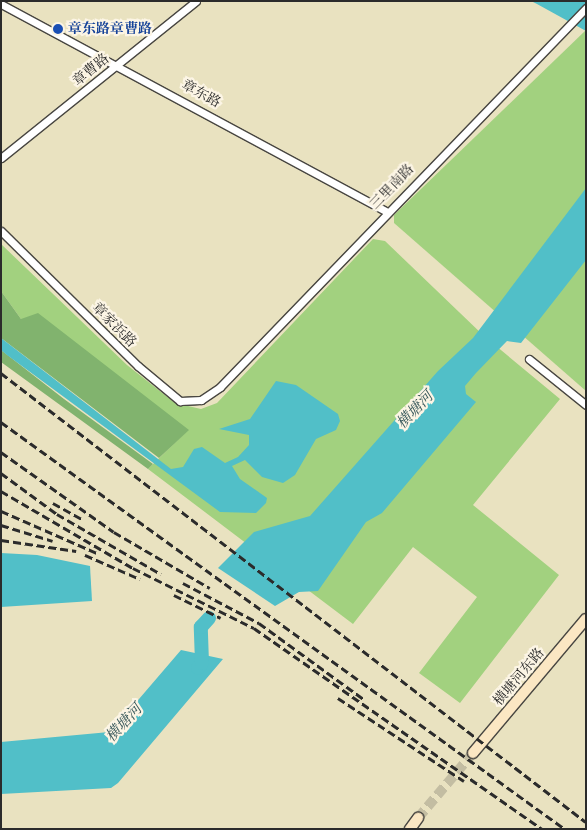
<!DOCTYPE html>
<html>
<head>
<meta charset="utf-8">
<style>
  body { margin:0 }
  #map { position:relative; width:587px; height:830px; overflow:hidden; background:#e9e2c0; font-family:"IM FELL French Canon","Noto Serif SC",serif }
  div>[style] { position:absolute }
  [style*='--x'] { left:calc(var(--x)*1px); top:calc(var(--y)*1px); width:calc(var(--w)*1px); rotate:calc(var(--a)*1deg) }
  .green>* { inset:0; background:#a2d17f }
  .forest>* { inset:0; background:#81b36e }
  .water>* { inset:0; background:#51bfc8 }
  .river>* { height:14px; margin:-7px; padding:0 7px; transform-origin:7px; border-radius:7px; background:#51bfc8 }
  .secondary-tunnel>* { height:10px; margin-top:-5px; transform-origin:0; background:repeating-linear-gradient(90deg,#c3bda2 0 10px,transparent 0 15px) }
  .roads { filter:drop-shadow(1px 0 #484641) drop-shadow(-1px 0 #484641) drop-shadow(0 1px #484641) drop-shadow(0 -1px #484641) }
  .street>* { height:7px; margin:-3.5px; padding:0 3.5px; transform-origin:3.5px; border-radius:3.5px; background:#fff }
  .secondary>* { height:10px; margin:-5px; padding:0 5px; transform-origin:5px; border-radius:5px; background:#fbe7c3 }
  .rail>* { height:2.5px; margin-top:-1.25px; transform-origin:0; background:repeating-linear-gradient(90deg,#2b2b2b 0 8px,transparent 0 12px) }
  .dots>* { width:14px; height:14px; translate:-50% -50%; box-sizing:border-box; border:2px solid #fcf5e5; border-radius:50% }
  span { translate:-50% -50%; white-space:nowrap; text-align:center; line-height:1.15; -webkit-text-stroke:4.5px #fcf5e5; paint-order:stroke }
  .transit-label { font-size:14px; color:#164399; font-weight:700 }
  .left { translate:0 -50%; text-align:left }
  .street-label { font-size:14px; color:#2b2b2b }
  .water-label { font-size:15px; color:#36575a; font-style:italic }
  .frame { position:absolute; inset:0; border:2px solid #2b2b2b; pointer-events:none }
</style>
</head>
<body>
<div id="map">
  <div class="green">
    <i style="clip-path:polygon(586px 30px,586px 391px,394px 223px,394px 215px)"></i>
    <i style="clip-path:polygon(373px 239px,385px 241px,484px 336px,560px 399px,473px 505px,559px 575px,460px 703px,419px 673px,477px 597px,413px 547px,353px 624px,148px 469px,188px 430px,21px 319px,1px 291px,1px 244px,127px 365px,175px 403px,201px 409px,217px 403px)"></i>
  </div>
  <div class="forest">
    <i style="clip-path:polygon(1px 291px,21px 319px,38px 313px,189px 430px,159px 458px,1px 338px)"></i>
    <i style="clip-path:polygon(1px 350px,64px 399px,153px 464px,148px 469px,1px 362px)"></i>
  </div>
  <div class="water">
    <i style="clip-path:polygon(531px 1px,586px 1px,586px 31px,537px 4px)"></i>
    <i style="clip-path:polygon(586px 188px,586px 260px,521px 343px,507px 341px,476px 373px,465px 386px,466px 394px,476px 402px,382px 513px,366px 522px,318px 591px,299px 592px,275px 606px,218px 568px,254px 532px,310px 516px,438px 371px,473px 338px)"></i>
    <i style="clip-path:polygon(1px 338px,171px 469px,183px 467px,194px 449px,202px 447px,225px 463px,238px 457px,249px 445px,249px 435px,219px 429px,250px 419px,276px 381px,296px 385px,338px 414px,340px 421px,336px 430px,316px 439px,295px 475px,283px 483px,262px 477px,245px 460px,232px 466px,240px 479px,267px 498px,266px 503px,256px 513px,220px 512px,7px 355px,1px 350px)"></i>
    <i style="clip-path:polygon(1px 553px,37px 555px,90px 566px,92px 601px,1px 607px)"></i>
    <i style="clip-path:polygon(181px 650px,223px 659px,118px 783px,111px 788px,1px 794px,1px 742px,120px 731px,135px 712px,133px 706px)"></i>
  </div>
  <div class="river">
    <i style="--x:198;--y:668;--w:6;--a:-51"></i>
    <i style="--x:202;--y:663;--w:36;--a:-92"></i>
    <i style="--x:201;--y:627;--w:12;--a:-48"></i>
  </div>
  <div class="secondary-tunnel">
    <i style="--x:418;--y:818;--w:85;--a:-49.8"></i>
  </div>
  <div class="roads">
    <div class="street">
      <i style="--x:1;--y:4;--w:437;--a:28.3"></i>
      <i style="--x:1;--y:158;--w:250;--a:-38.8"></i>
      <i style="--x:1;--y:231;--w:192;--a:44.6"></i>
      <i style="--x:138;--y:366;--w:55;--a:39.8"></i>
      <i style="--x:180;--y:401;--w:21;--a:-3"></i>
      <i style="--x:201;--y:400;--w:23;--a:-34"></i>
      <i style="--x:220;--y:387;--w:527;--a:-46"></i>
      <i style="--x:529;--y:359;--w:73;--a:38.9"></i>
    </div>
    <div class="secondary">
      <i style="--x:473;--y:753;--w:175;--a:-49.9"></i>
      <i style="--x:410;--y:829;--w:14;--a:-54"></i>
    </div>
  </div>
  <div class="rail">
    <i style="--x:1;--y:373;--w:737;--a:37.51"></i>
    <i style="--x:1;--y:422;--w:696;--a:35.82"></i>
    <i style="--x:1;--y:452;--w:138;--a:35.3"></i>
    <i style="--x:114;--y:532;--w:111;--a:30.3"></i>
    <i style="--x:1;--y:473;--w:69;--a:36.2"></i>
    <i style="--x:57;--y:514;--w:120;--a:30"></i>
    <i style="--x:1;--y:491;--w:153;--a:30.3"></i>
    <i style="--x:133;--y:568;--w:135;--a:26.4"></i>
    <i style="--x:254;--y:628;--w:351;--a:34.9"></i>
    <i style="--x:53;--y:503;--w:35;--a:29"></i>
    <i style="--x:1;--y:511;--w:105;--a:23.6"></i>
    <i style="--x:1;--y:525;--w:54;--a:17.1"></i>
    <i style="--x:1;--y:540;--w:76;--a:8.3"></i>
    <i style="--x:85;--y:555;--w:60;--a:23.6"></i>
    <i style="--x:183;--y:583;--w:86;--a:27.8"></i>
    <i style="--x:259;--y:623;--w:131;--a:36"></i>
    <i style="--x:174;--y:595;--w:52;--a:26.1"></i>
    <i style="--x:338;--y:698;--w:151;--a:33.4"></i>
  </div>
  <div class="dots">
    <i style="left:58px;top:29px;background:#1a4fb4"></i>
  </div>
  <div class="transit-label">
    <span class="left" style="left:68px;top:29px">章东路章曹路</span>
  </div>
  <div class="street-label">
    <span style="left:91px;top:70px;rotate:-39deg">章曹路</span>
    <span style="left:201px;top:94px;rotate:29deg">章东路</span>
    <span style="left:392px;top:187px;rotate:-46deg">三里南路</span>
    <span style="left:114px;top:325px;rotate:45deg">章家浜路</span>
    <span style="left:519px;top:677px;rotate:-50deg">横塘河东路</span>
  </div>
  <div class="water-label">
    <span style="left:415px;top:410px;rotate:-46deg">横塘河</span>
    <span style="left:124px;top:723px;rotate:-47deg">横塘河</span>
  </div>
  <div class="frame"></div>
</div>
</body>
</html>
